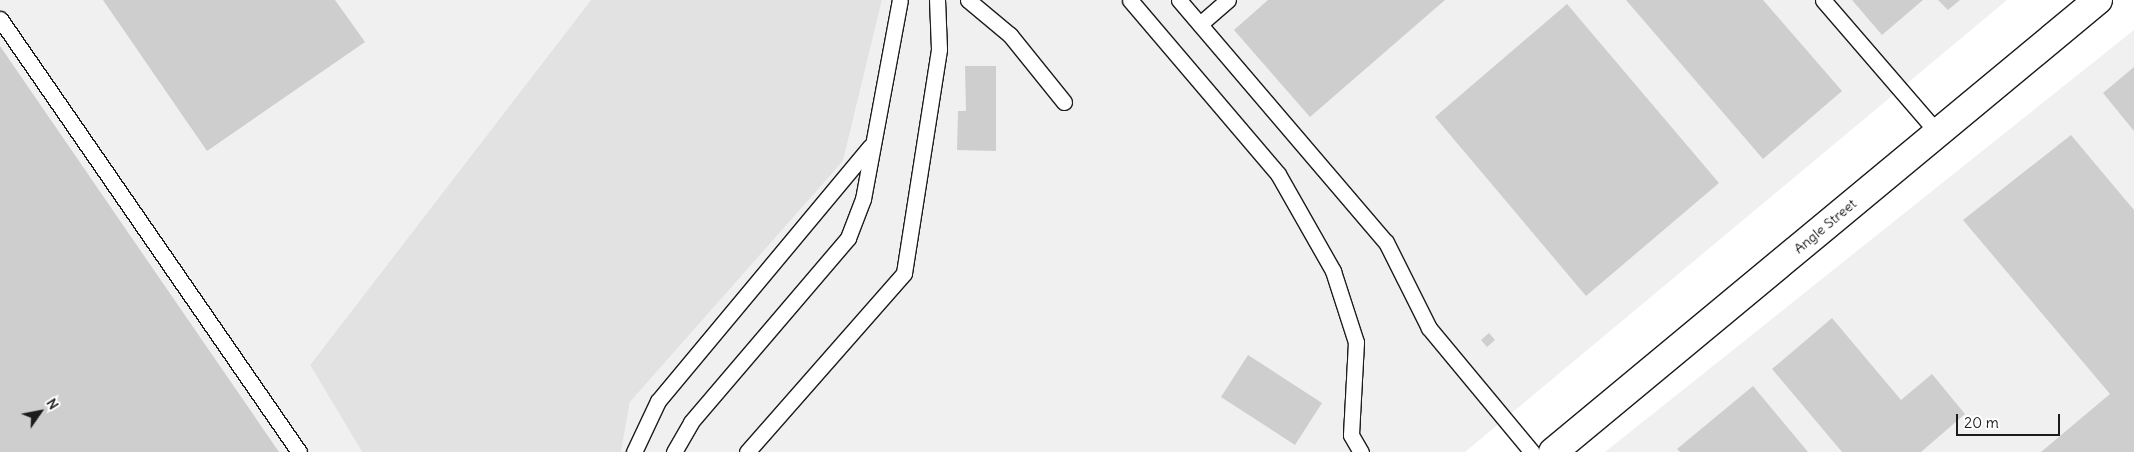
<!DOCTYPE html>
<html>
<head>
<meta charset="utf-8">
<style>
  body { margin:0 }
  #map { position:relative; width:2134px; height:452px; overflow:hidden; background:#fff; font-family:Delius,sans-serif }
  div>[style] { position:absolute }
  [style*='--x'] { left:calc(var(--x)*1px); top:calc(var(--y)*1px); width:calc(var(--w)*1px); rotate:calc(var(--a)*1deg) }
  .built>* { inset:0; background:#f0f0f0 }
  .green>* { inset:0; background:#e2e2e2 }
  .building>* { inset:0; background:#cecece }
  .roads { filter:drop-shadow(1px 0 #1c1c1c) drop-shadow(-1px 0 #1c1c1c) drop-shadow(0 1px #1c1c1c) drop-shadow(0 -1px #1c1c1c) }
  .lane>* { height:15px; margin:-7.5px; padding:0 7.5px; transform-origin:7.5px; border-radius:7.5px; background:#fff }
  .street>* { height:28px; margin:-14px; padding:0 14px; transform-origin:14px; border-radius:14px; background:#fff }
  span { translate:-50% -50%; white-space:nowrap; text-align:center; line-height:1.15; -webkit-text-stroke:5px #fff; paint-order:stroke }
  .street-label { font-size:14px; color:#1c1c1c }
  .north { position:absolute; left:15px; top:387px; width:50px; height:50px; -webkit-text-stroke:4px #fff; paint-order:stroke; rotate:57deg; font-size:14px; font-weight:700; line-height:20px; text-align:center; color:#1c1c1c }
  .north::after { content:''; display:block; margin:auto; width:18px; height:22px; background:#1c1c1c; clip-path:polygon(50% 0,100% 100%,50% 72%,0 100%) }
  .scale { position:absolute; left:1956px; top:414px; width:104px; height:22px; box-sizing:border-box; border:2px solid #1c1c1c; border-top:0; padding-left:6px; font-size:15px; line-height:18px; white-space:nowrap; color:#1c1c1c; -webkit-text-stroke:4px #fff; paint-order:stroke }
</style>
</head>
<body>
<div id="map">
  <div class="built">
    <i style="clip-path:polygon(0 0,591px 0,310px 365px,362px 452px,0 452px)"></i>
    <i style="clip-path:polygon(882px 0,2007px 0,1465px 452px,621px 452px,630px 402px,843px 161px)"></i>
    <i style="clip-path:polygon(2134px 30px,2134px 452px,1605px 452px)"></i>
  </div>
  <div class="green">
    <i style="clip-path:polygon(591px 0,882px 0,843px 161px,630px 402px,621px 452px,362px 452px,310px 365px)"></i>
  </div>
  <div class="building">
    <i style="clip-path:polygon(103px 0,335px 0,365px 42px,207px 151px)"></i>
    <i style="clip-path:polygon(1268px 0,1445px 0,1310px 117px,1234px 30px)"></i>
    <i style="clip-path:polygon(1626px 0,1763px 0,1842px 91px,1763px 159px)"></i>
    <i style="clip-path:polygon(1852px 0,1923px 0,1882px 35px)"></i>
    <i style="clip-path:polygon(1938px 0,1960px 0,1948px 10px)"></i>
    <i style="clip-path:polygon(1567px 4px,1719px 183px,1586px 296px,1435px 117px)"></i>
    <i style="clip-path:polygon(0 46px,138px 247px,279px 452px,0 452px)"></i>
    <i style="clip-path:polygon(965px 66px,996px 66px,996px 151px,957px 150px,958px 111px,966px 111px)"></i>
    <i style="clip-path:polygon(2134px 67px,2134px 131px,2103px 93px)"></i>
    <i style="clip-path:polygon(2071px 135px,2134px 210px,2134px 452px,2041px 452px,2110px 394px,1963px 220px)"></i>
    <i style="clip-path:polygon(1832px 318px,1901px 400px,1932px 374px,1965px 414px,1921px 452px,1842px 452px,1772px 369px)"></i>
    <i style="clip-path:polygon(1489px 333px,1495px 340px,1487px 347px,1481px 340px)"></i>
    <i style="clip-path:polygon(1248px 355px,1322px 403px,1295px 445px,1221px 397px)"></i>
    <i style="clip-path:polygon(1753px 386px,1808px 452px,1680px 452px,1677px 449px)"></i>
  </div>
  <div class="roads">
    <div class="lane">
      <i style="--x:968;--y:0;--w:55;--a:39.8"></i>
      <i style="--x:1010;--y:35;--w:86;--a:51.1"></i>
      <i style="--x:1130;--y:0;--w:228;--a:49.6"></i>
      <i style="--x:1278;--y:174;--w:112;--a:60.4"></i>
      <i style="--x:1333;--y:271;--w:75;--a:72.1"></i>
      <i style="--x:1356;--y:342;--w:93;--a:93.1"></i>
      <i style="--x:1351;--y:435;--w:20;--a:60"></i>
      <i style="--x:1179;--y:0;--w:318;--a:49.5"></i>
      <i style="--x:1386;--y:242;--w:96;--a:63.4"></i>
      <i style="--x:1429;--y:328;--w:161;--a:50.3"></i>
      <i style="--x:1823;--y:0;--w:176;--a:49.2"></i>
      <i style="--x:0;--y:19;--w:526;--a:55.37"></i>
      <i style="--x:1200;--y:24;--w:37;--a:-41"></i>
      <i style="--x:634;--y:452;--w:56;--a:-64.8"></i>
      <i style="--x:658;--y:401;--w:331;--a:-50.2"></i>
      <i style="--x:674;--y:452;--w:34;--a:-60"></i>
      <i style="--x:691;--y:422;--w:242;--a:-49.5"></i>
      <i style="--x:848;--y:238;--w:42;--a:-69"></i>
      <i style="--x:863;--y:199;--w:202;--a:-79.5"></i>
      <i style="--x:747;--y:452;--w:238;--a:-48.7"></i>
      <i style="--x:904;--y:273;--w:227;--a:-81.1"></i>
      <i style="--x:939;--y:49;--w:49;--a:-92.3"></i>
    </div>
    <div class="street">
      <i style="--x:1553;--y:452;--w:708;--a:-39.67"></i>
    </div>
  </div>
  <div class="street-label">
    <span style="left:1825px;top:226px;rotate:-40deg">Angle Street</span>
  </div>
  <div class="north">N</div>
  <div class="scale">20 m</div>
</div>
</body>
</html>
